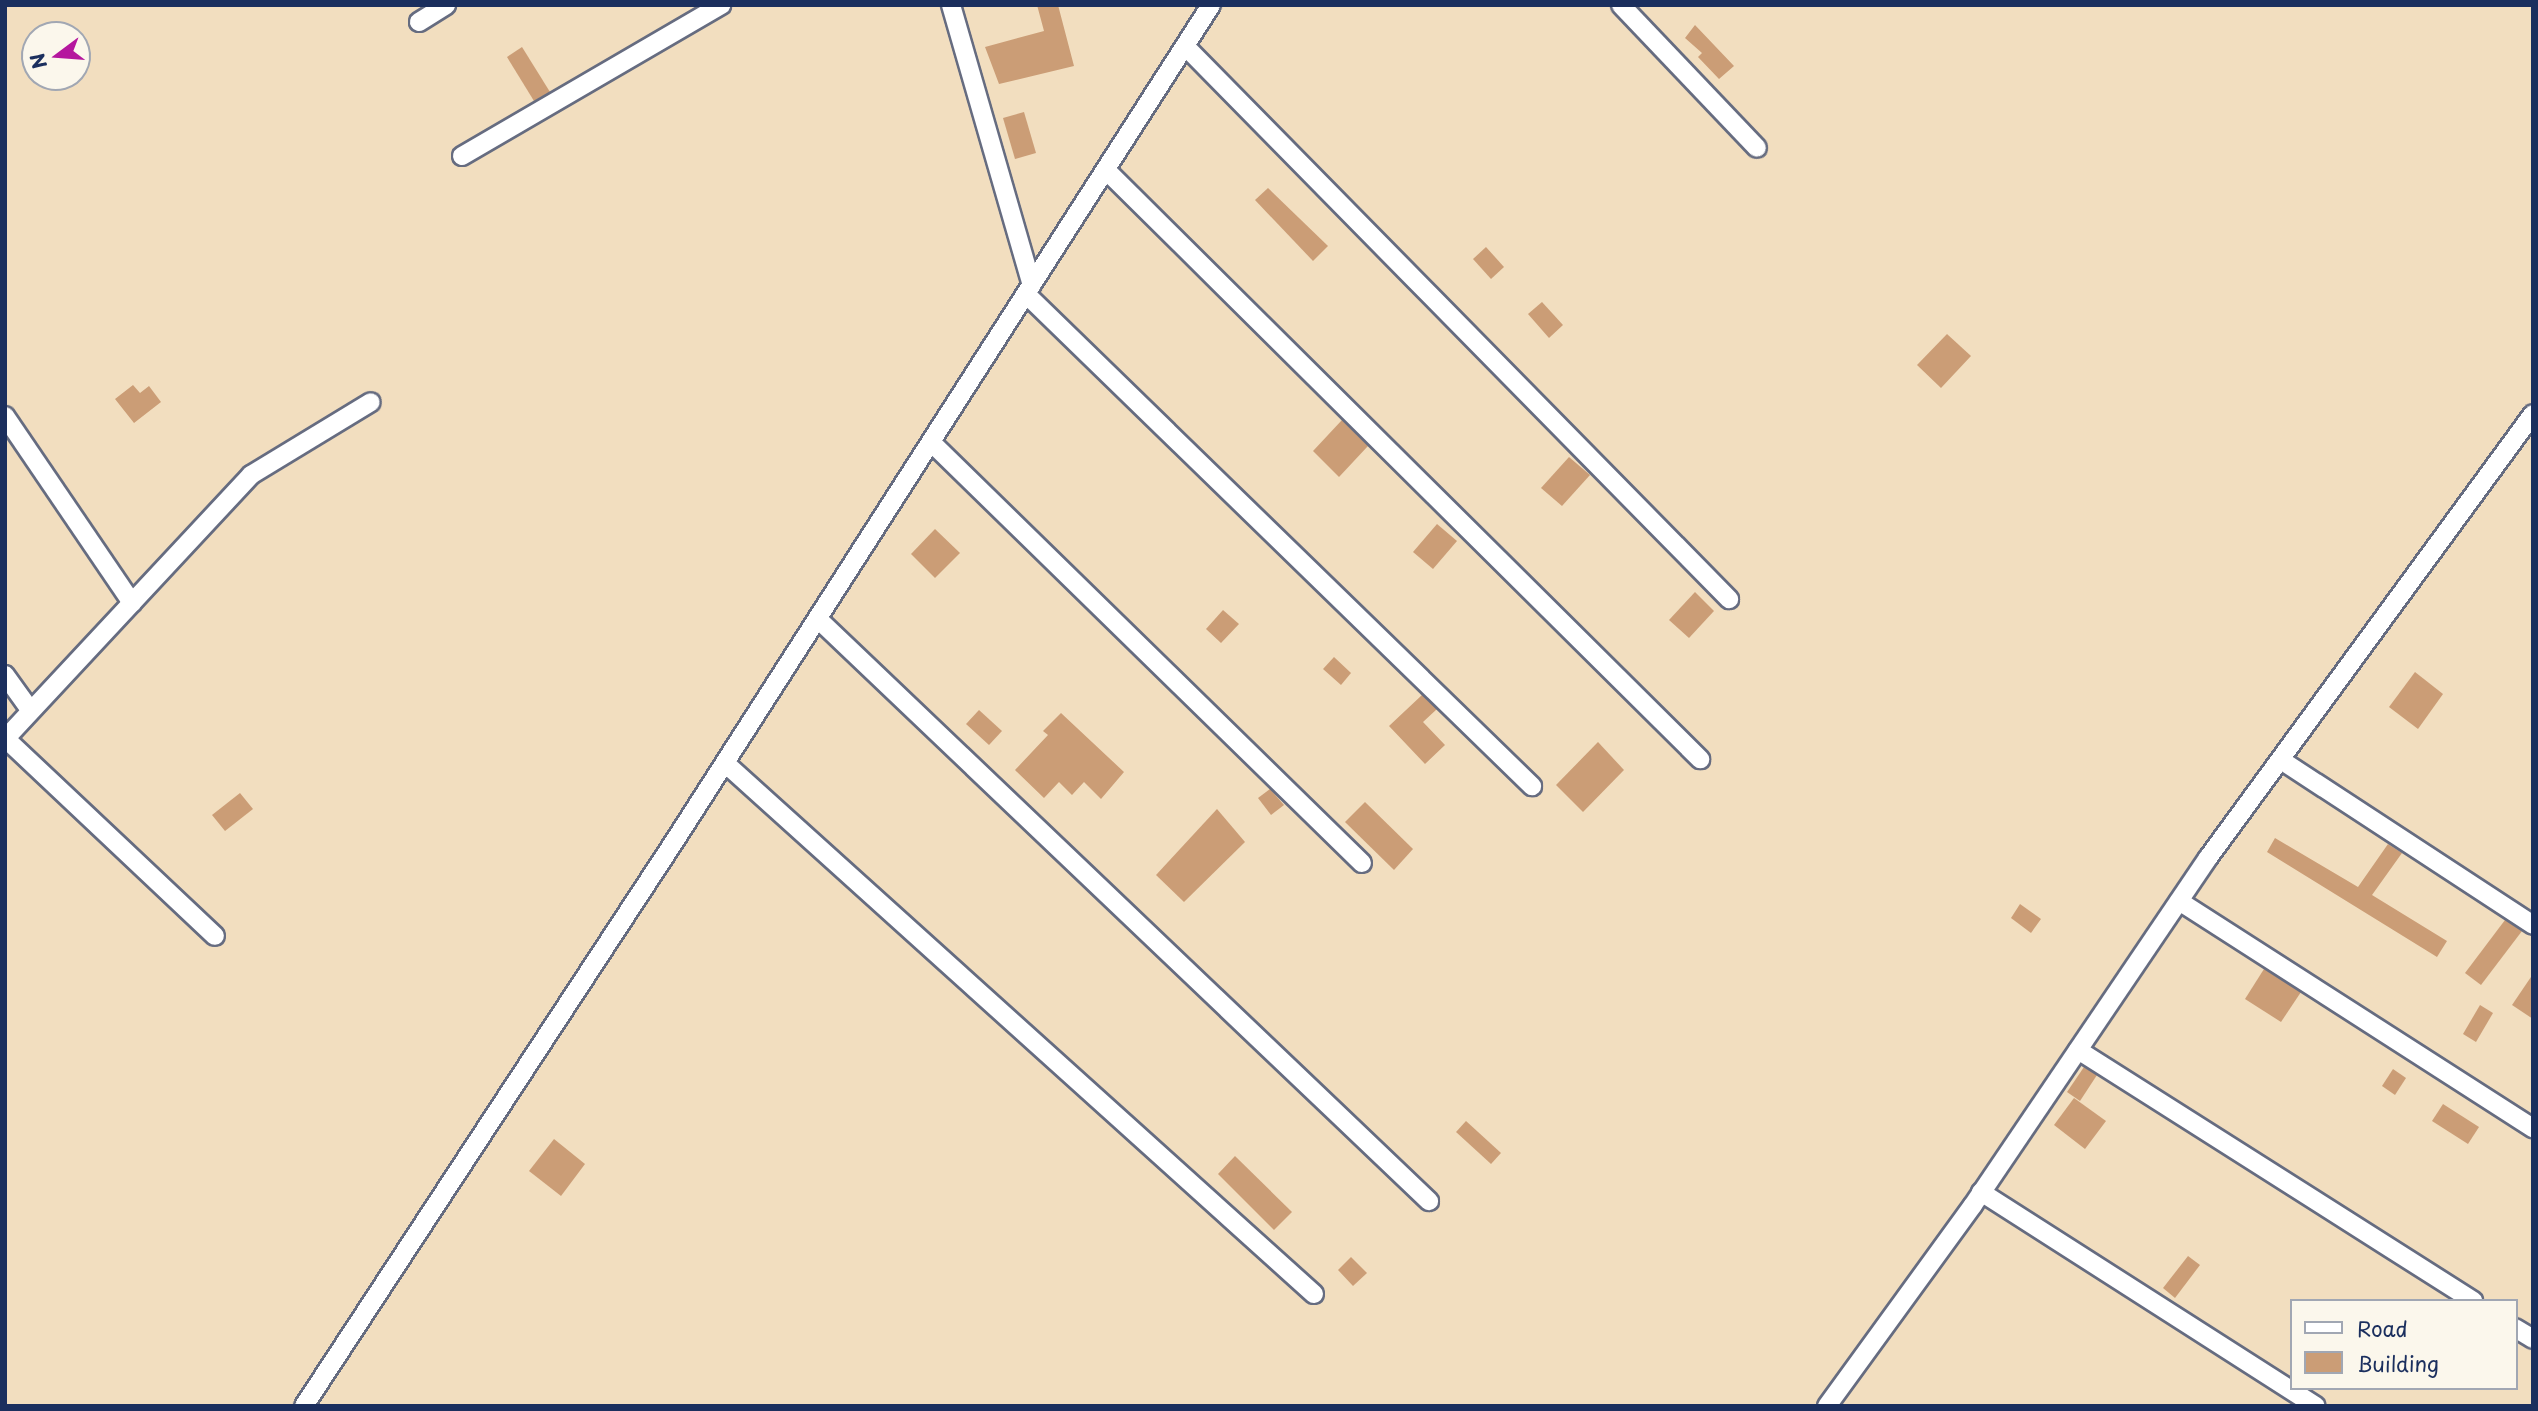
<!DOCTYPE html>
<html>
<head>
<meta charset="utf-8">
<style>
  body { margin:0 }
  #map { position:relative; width:2538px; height:1411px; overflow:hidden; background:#f2debf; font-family:"Playpen Sans",sans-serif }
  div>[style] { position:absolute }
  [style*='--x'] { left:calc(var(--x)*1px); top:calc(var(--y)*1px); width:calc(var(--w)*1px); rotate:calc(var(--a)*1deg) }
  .building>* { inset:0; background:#cb9d76 }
  .roads { filter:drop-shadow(2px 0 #666c80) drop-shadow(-2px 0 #666c80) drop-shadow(0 2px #666c80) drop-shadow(0 -2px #666c80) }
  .minor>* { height:18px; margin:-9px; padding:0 9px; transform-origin:9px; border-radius:9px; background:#fff }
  span { translate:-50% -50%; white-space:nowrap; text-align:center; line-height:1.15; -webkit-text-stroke:7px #fbf7ec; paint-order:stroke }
  .frame { position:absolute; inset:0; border:7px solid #1b2f5e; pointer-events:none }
  .legend { position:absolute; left:2290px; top:1299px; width:228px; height:91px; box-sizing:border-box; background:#fbf7ec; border:2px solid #a1a7b3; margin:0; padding:9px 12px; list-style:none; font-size:21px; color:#1b2f5e }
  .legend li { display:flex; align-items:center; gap:14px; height:35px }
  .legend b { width:35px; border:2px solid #a1a7b3 }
  .north { position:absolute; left:21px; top:21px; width:70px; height:70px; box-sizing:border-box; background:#fbf7ec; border:2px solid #a1a7b3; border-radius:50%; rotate:254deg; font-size:19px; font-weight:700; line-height:28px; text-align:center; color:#1b2f5e }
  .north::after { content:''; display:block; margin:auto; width:24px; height:32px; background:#b5179e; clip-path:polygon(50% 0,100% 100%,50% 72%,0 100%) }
</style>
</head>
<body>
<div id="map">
  <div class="building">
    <i style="clip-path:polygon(1037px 5px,1058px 5px,1074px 66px,999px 84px,985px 47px,1044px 31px)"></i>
    <i style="clip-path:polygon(1695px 25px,1734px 66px,1719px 79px,1698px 57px,1702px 53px,1685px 38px)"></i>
    <i style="clip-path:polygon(522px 47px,550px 92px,534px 101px,507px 57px)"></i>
    <i style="clip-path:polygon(1024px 112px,1036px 153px,1015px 159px,1003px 118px)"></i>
    <i style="clip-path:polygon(1268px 188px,1328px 246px,1313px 261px,1255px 200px)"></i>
    <i style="clip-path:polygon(1486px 247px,1504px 267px,1491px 279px,1473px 259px)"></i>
    <i style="clip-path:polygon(1542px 302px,1563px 325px,1549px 338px,1528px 314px)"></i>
    <i style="clip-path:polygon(1947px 334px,1971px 356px,1941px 388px,1917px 365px)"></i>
    <i style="clip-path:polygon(133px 385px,140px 393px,149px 386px,161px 402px,134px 423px,115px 399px)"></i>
    <i style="clip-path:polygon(1342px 420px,1368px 446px,1339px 477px,1313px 451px)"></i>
    <i style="clip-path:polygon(1569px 457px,1590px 475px,1562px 506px,1541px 488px)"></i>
    <i style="clip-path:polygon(1437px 524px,1457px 541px,1433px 569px,1413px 552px)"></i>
    <i style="clip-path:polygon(935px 529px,960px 553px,935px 578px,911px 554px)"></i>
    <i style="clip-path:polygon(1695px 592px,1714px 611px,1689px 638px,1669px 620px)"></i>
    <i style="clip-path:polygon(1223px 610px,1239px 624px,1221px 643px,1206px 629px)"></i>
    <i style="clip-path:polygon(1334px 657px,1351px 673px,1341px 685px,1323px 669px)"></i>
    <i style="clip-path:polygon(2415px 672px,2443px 694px,2418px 729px,2389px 707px)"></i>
    <i style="clip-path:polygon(1422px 695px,1437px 709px,1423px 722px,1445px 745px,1425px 764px,1389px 726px)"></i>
    <i style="clip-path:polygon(979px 710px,1002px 731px,989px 745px,966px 724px)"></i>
    <i style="clip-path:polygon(1061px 713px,1124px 772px,1101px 799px,1084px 782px,1072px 795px,1059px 782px,1044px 798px,1015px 770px,1048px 735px,1043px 731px)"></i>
    <i style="clip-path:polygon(1598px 742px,1624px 770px,1583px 812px,1556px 785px)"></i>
    <i style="clip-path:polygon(1270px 789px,1284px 805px,1271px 815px,1258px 798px)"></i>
    <i style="clip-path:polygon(240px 793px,253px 809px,225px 831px,212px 815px)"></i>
    <i style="clip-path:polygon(1365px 802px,1413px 849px,1394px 870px,1345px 822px)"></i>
    <i style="clip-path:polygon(1217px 809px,1245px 842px,1184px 902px,1156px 875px)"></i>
    <i style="clip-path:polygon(2275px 838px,2358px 887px,2388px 844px,2402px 853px,2372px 895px,2447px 941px,2437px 957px,2267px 852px)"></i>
    <i style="clip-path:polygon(2020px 904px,2041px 919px,2031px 933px,2011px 918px)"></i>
    <i style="clip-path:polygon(2505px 920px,2522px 931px,2481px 985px,2465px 973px)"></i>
    <i style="clip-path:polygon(2264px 969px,2301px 992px,2281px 1022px,2245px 999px)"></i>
    <i style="clip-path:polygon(2533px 974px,2533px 1019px,2512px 1005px)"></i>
    <i style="clip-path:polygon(2480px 1005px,2493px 1013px,2476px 1042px,2463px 1034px)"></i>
    <i style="clip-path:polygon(2084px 1067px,2097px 1075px,2080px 1101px,2067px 1092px)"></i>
    <i style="clip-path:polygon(2393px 1069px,2406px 1078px,2395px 1095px,2382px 1086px)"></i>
    <i style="clip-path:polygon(2074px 1098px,2106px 1121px,2085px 1149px,2054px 1125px)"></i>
    <i style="clip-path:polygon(2443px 1104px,2479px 1127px,2468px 1144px,2432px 1121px)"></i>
    <i style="clip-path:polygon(1466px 1121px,1501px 1153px,1491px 1164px,1456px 1132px)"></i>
    <i style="clip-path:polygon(554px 1139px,585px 1164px,561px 1196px,529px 1171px)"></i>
    <i style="clip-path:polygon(1235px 1156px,1292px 1212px,1274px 1230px,1218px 1174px)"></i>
    <i style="clip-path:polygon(2188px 1256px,2200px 1265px,2175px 1298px,2163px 1288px)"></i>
    <i style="clip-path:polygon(1351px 1257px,1367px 1273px,1353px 1286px,1338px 1270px)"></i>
  </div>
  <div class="roads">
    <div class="minor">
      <i style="--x:951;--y:5;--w:291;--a:73.9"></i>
      <i style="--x:1621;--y:5;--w:197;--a:46.4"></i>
      <i style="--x:419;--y:22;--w:32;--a:-32"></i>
      <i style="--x:1185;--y:46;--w:776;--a:45.47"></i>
      <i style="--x:462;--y:156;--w:300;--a:-30.2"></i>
      <i style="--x:1106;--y:170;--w:837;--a:44.76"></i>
      <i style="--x:1026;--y:294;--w:706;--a:44.2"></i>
      <i style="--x:5;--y:416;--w:226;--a:55.8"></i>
      <i style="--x:932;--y:443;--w:601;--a:44.33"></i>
      <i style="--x:818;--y:619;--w:844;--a:43.61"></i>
      <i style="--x:5;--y:675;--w:44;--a:54.2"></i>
      <i style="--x:5;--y:739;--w:361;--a:-47"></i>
      <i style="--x:251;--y:475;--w:140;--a:-31.3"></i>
      <i style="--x:6;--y:739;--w:287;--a:43.3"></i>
      <i style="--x:2281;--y:760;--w:301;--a:33.2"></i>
      <i style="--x:725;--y:763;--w:793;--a:42.04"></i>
      <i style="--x:2179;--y:901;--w:421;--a:32.7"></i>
      <i style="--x:2078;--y:1050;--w:468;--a:32.4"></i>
      <i style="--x:1981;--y:1192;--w:397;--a:32.6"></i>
      <i style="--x:2515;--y:1328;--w:21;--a:31"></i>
      <i style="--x:304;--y:1406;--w:671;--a:-56.74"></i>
      <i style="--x:672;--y:845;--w:998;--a:-57.31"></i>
      <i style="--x:1827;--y:1406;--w:248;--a:-54"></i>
      <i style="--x:1973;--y:1205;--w:419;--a:-55.9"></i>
      <i style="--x:2208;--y:858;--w:550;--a:-53.8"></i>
    </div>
  </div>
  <div class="frame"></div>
  <ul class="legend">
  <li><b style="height:9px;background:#fff"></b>Road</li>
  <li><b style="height:19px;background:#cb9d76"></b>Building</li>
  </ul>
  <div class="north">N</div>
</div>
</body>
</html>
